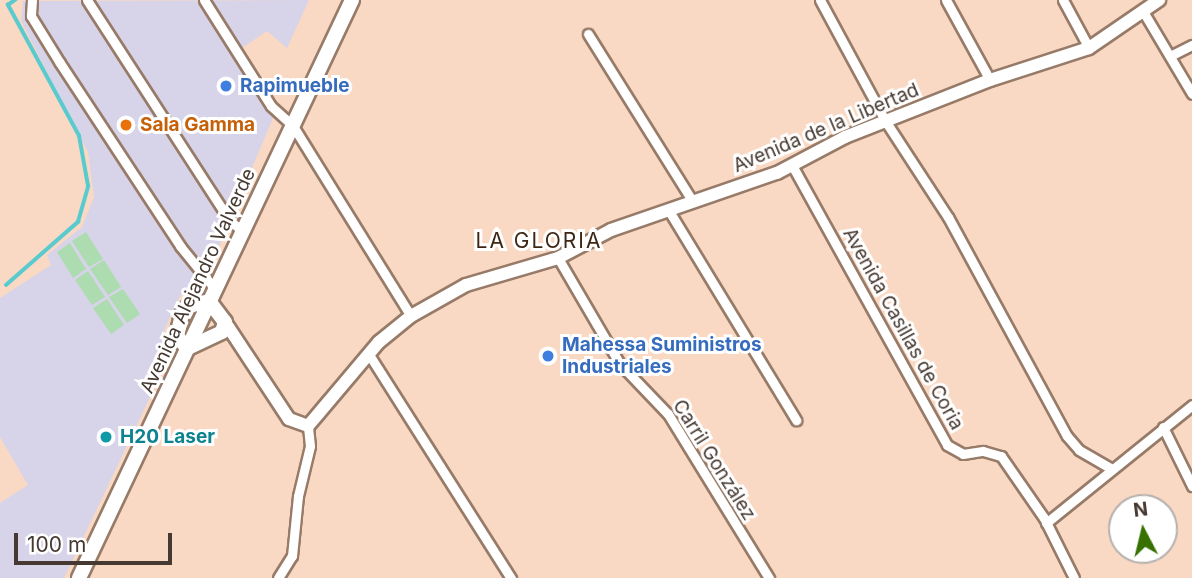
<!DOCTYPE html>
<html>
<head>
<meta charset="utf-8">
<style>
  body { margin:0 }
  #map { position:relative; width:1192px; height:578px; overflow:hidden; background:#f9d9c4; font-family:Inter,sans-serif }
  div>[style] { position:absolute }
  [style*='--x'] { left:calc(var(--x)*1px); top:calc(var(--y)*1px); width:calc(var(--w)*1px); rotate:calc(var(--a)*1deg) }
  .industrial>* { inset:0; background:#d7d3e8 }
  .green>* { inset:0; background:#acdcb0 }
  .stream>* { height:3.5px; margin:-1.75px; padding:0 1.75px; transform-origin:1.75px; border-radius:1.75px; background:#59cbcf }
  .roads { filter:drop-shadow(2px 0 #977b68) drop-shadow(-2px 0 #977b68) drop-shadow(0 2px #977b68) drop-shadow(0 -2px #977b68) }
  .street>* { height:9px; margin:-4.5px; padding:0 4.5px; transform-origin:4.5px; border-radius:4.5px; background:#fff }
  .secondary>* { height:12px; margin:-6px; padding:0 6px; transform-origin:6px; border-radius:6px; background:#fff }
  .primary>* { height:14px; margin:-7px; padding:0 7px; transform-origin:7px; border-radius:7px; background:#fff }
  .dots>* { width:19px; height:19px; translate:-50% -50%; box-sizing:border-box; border:4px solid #fff; border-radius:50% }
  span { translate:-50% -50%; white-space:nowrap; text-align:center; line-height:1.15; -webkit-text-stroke:6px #fff; paint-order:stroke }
  .shop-label { font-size:19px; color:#366cbe; font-weight:700 }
  .left { translate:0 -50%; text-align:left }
  .food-label { font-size:19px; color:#c56008; font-weight:700 }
  .street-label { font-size:19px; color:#463931 }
  .culture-label { font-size:19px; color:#0d838f; font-weight:700 }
  .neighbourhood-label { font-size:21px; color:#3e2615; letter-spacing:2px }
  .north { position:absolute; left:1108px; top:494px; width:70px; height:70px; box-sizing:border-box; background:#fff; border:2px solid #b5b0ad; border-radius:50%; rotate:353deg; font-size:19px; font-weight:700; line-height:28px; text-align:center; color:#463931 }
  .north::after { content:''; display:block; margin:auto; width:24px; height:32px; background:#377101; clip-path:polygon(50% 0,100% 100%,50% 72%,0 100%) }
  .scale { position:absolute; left:14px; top:533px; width:158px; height:32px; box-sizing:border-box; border:4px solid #463931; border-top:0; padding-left:9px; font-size:21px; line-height:24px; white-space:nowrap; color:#463931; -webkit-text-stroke:5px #fff; paint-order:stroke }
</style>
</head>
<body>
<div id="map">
  <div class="industrial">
    <i style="clip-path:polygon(309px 0,287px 48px,267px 31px,233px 54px,273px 118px,202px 287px,191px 296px,181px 294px,164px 331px,172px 346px,163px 370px,64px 578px,0 578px,0 503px,28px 485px,0 437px,0 298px,51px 265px,47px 255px,82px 227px,94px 197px,88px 152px,21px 21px,23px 1px)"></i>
  </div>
  <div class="green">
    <i style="clip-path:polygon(86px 232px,103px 259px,89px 267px,72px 241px)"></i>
    <i style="clip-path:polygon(70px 243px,86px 269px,73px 278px,57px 252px)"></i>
    <i style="clip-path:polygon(104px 260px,121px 287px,108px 295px,90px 269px)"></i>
    <i style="clip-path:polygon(88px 271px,105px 297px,92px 305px,75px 280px)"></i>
    <i style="clip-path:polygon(123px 289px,140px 314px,127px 323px,109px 297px)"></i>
    <i style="clip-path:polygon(107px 299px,124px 325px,111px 334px,93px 308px)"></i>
  </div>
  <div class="stream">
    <i style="--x:6;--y:285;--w:96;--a:-41.2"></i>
    <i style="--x:78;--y:222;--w:37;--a:-74"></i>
    <i style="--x:88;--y:186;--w:51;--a:-100.2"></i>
    <i style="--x:79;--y:136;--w:149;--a:-118.5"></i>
    <i style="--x:8;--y:5;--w:9;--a:-36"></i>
  </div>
  <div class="roads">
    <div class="street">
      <i style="--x:32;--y:0;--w:16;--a:94"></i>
      <i style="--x:31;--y:16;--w:55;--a:58.3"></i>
      <i style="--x:60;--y:63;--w:219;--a:56.7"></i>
      <i style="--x:180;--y:246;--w:55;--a:50.9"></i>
      <i style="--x:87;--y:0;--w:263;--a:57.1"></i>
      <i style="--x:230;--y:221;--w:16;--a:38"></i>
      <i style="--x:204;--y:0;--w:125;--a:57.7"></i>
      <i style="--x:271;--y:106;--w:30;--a:42"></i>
      <i style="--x:293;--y:126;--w:224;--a:58.2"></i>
      <i style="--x:820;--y:0;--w:139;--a:61.6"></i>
      <i style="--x:886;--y:122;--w:113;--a:56.9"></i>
      <i style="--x:948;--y:217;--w:249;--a:61.5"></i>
      <i style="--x:1067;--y:436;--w:18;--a:49"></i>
      <i style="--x:1079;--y:450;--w:38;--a:30"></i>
      <i style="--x:946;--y:0;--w:91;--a:61.2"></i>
      <i style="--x:1063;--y:0;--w:55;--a:61.6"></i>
      <i style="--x:1144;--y:13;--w:94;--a:59.3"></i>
      <i style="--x:588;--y:34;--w:198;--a:58"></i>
      <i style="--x:1170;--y:56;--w:25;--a:-27"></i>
      <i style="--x:793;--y:167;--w:318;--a:61"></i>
      <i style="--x:947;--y:445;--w:18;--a:29"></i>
      <i style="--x:963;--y:454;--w:20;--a:-9"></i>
      <i style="--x:983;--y:451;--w:19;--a:16"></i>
      <i style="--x:1001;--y:456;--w:75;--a:55.3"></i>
      <i style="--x:1044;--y:518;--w:67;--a:63.4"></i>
      <i style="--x:669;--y:211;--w:245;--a:58.7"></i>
      <i style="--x:558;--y:258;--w:123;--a:59.7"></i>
      <i style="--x:620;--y:364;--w:69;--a:46.2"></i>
      <i style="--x:668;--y:414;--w:193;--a:58.4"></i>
      <i style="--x:368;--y:353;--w:267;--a:57.6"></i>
      <i style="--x:1163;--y:427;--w:66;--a:63.8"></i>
      <i style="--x:1046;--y:523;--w:188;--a:-38.9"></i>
      <i style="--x:278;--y:578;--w:26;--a:-58"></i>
      <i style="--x:292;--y:556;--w:60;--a:-84.3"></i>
      <i style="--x:298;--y:496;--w:51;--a:-76.5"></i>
      <i style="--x:310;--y:446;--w:20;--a:-96"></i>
    </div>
    <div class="secondary">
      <i style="--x:225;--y:322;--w:116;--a:56.6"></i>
      <i style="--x:289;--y:419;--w:20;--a:20"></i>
      <i style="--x:308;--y:426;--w:110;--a:-49.8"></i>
      <i style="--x:379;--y:342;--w:41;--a:-39.1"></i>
      <i style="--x:411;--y:316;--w:63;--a:-29.4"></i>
      <i style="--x:466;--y:285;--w:96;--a:-16.4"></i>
      <i style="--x:558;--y:258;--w:60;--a:-27.8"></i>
      <i style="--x:611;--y:230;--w:176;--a:-19"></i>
      <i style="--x:777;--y:173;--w:77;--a:-27.9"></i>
      <i style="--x:845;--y:137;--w:156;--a:-21.5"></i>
      <i style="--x:990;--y:80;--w:104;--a:-17.9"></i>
      <i style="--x:1089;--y:48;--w:85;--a:-34.4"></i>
    </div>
    <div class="primary">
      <i style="--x:209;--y:301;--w:26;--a:53"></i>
      <i style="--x:225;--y:322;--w:10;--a:107"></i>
      <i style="--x:222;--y:332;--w:38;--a:155"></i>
      <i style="--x:187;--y:348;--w:16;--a:-130"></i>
      <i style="--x:177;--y:336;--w:23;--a:-77"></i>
      <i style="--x:182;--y:314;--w:11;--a:-49"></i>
      <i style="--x:189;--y:306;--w:21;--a:-14"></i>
      <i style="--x:79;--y:578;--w:639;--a:-64.72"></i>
    </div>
  </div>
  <div class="dots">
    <i style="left:226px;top:86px;background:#3f7fe0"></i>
    <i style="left:126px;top:125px;background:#e8710a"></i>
    <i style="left:548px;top:356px;background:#3f7fe0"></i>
    <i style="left:106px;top:437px;background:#0f9aa8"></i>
  </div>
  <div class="shop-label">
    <span class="left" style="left:240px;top:86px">Rapimueble</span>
    <span class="left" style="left:562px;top:356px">Mahessa Suministros<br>Industriales</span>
  </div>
  <div class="food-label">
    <span class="left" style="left:140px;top:125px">Sala Gamma</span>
  </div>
  <div class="street-label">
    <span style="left:826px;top:128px;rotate:-23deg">Avenida de la Libertad</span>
    <span style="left:198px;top:281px;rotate:-65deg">Avenida Alejandro Valverde</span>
    <span style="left:903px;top:329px;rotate:61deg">Avenida Casillas de Coria</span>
    <span style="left:714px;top:460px;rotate:58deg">Carril González</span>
  </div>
  <div class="culture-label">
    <span class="left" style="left:120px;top:437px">H20 Laser</span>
  </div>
  <div class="neighbourhood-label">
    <span style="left:539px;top:241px">LA GLORIA</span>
  </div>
  <div class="north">N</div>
  <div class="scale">100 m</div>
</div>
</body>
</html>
